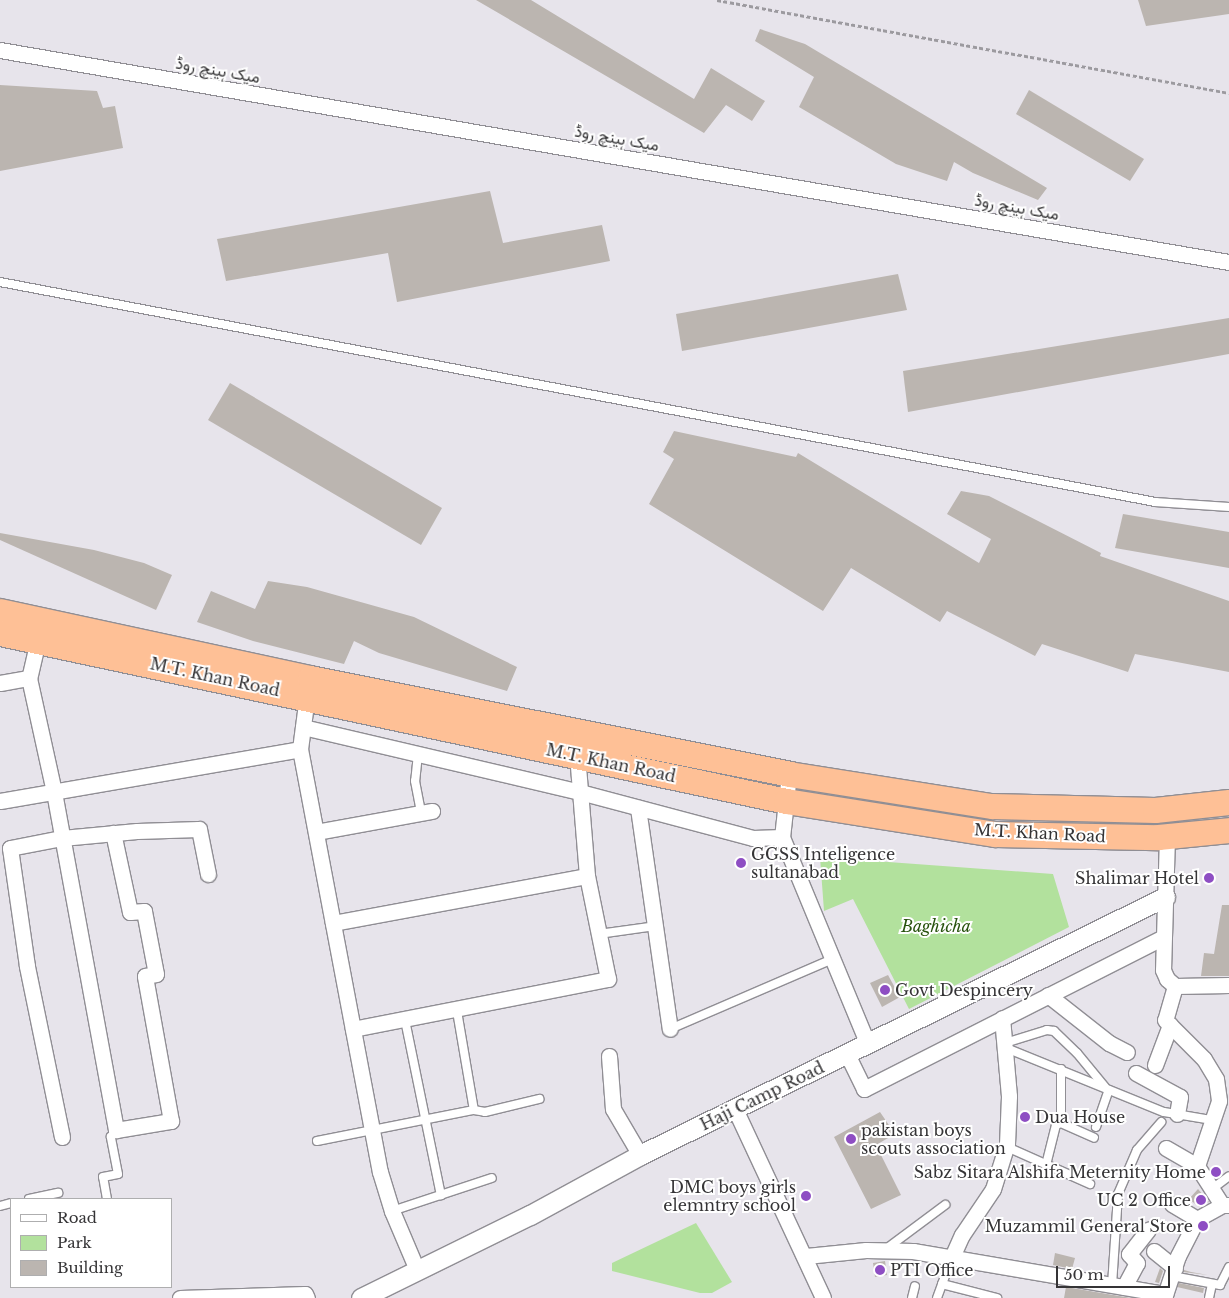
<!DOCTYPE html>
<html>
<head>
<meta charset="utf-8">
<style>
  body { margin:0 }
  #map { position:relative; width:1229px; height:1298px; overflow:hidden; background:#e7e4eb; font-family:"Libre Baskerville",Vazirmatn,serif }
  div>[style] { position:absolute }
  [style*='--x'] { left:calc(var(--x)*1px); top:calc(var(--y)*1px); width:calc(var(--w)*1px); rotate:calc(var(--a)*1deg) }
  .green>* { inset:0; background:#b2e19d }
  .building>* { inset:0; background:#bbb5b0 }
  .path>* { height:2.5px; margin-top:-1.25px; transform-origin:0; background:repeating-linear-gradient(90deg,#9c9a9f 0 4px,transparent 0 6.5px) }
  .roads { filter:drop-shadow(1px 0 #908e94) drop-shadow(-1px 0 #908e94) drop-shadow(0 1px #908e94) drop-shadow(0 -1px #908e94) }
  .service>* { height:8px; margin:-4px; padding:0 4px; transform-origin:4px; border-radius:4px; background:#fff }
  .minor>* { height:15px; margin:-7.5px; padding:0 7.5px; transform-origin:7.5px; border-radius:7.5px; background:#fff }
  .tertiary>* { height:19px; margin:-9.5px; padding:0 9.5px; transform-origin:9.5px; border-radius:9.5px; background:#fff }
  .trunk>* { height:25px; margin:-12.5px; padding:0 12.5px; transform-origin:12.5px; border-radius:12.5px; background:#fec096 }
  .dots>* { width:14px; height:14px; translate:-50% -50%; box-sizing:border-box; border:2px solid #fff; border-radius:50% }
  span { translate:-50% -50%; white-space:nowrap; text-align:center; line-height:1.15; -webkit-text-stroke:4px #fff; paint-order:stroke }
  .street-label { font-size:16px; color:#353436 }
  .poi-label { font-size:16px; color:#353436 }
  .left { translate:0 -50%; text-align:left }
  .right { translate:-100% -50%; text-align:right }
  .park-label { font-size:16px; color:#28530e; font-style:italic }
  .legend { position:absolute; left:10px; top:1198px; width:162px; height:90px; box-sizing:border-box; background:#fff; border:1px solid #aeaeaf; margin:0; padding:6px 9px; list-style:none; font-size:15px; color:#353436 }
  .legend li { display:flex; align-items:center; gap:10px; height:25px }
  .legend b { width:25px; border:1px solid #aeaeaf }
  .scale { position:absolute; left:1056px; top:1266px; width:114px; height:22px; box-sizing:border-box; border:2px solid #353436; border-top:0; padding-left:6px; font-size:15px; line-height:18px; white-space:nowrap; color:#353436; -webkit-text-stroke:4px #fff; paint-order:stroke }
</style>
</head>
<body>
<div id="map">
  <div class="green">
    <i style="clip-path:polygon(820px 857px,1053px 874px,1069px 927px,909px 1009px,853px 899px,824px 911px)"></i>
    <i style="clip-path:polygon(696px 1223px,732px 1282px,712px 1293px,700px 1293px,612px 1271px,612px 1263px)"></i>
  </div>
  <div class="building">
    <i style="clip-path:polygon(476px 0,531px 0,694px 99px,711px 68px,765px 101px,752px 121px,726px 105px,704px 133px)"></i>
    <i style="clip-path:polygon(1138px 0,1229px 0,1229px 14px,1146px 26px)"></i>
    <i style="clip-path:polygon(760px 29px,805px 44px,1047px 188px,1038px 200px,973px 173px,954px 162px,947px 181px,896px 164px,799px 107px,814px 77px,755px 41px)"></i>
    <i style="clip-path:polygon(0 85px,97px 91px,103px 108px,115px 106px,123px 148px,0 171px)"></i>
    <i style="clip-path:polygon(1029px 90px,1144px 159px,1130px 181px,1016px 114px)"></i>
    <i style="clip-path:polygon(490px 191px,503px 243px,602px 225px,610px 261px,397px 302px,388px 253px,226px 281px,217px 239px)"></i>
    <i style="clip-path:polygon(898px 274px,907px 310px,682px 351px,676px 314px)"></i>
    <i style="clip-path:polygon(1229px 318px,1229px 354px,908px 412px,903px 371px)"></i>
    <i style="clip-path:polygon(230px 383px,442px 508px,421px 545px,208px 420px)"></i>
    <i style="clip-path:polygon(674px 431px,796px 457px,798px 453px,979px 563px,991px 539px,947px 514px,961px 491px,989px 496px,1101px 553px,1100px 556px,1229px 601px,1229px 672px,1135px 654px,1128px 672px,1042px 644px,1035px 656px,947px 611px,940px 622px,851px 568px,823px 611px,649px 504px,674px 459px,663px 452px)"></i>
    <i style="clip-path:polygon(1123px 514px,1229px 532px,1229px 568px,1115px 548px)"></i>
    <i style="clip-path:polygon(0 533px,94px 550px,144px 563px,172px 575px,156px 610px,0 540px)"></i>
    <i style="clip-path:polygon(268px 581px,307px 587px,414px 617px,517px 667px,507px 691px,379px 653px,354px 641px,344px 664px,253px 641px,197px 622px,211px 591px,255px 609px)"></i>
    <i style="clip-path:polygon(1222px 905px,1229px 905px,1229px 976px,1201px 976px,1204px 953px,1214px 954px)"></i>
    <i style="clip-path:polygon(888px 975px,900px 997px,882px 1007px,870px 983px)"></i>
    <i style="clip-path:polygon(880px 1112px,895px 1134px,876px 1145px,901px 1195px,871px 1209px,834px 1137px)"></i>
    <i style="clip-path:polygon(1198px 1189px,1209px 1202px,1199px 1207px,1189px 1199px)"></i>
    <i style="clip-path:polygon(1055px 1253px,1075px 1258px,1072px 1269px,1053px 1265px)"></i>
    <i style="clip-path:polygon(885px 1261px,887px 1275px,875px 1277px,873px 1263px)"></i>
    <i style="clip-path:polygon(1160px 1268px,1163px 1271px,1159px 1283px,1155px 1282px)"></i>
    <i style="clip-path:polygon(1184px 1270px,1191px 1272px,1208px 1275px,1183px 1272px)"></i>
    <i style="clip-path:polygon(1179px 1283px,1204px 1288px,1203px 1293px,1177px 1287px)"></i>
    <i style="clip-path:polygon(1066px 1287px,1131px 1298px,1064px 1298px)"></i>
  </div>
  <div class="path">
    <i style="--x:717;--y:0;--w:520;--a:10.29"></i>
  </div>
  <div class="roads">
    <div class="service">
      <i style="--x:0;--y:282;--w:1176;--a:10.78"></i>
      <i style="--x:1155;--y:502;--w:74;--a:3.9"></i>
      <i style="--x:418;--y:754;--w:27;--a:96"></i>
      <i style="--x:415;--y:781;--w:33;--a:79"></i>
      <i style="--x:599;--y:934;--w:58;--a:-8"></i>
      <i style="--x:457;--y:1011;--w:100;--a:80.3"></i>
      <i style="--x:405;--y:1020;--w:179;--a:78.4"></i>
      <i style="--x:670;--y:1029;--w:180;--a:-23.3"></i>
      <i style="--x:1005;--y:1043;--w:44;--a:-17.2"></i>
      <i style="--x:1047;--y:1030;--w:7;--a:8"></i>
      <i style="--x:1054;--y:1031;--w:32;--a:44"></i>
      <i style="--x:1077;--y:1053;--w:44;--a:50.5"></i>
      <i style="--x:1006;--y:1048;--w:170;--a:22.1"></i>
      <i style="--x:1164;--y:1112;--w:49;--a:9.5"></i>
      <i style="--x:1061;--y:1069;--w:54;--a:90"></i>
      <i style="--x:1061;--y:1123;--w:36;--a:24"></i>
      <i style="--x:1096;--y:1127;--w:39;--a:-71"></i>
      <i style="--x:317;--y:1141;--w:160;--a:-11.2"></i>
      <i style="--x:474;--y:1110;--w:11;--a:10"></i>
      <i style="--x:485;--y:1112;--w:56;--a:-13.5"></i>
      <i style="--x:1007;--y:1147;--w:91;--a:24"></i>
      <i style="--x:1046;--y:1165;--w:41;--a:-76"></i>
      <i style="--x:1056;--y:1125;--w:5;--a:-22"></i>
      <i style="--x:1212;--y:1189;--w:21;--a:-37"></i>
      <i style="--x:29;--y:1199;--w:30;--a:-12"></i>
      <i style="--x:107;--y:1199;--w:22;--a:-100"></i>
      <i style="--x:103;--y:1177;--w:15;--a:-11"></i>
      <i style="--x:118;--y:1174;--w:38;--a:-101"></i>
      <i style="--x:111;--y:1137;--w:9;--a:-54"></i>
      <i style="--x:0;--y:1206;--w:11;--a:-15"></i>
      <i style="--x:392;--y:1211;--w:105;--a:-18.3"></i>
      <i style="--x:886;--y:1249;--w:74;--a:-36.7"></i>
      <i style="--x:1172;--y:1276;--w:49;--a:10.6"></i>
      <i style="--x:1220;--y:1285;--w:20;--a:-63"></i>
      <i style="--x:942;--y:1284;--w:57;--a:14.3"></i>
      <i style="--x:1112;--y:1285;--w:91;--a:-86.2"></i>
      <i style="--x:1118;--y:1194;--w:48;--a:-66.6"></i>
      <i style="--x:1137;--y:1150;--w:37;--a:-49"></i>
      <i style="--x:912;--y:1298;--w:12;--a:-76"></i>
      <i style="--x:937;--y:1298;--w:44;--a:-69.9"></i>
      <i style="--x:1209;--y:1298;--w:14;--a:-78"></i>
    </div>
    <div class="minor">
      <i style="--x:0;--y:50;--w:1247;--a:9.79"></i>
      <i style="--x:38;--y:640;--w:39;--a:103"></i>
      <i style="--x:29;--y:678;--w:117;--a:77.6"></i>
      <i style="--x:54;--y:792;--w:344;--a:79.6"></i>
      <i style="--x:116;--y:1130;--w:56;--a:-9.3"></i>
      <i style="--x:171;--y:1121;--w:147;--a:-100.2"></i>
      <i style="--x:145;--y:976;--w:11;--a:-10"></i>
      <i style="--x:156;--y:974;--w:64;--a:-100.8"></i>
      <i style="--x:144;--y:911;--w:14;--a:176"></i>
      <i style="--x:130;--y:912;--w:81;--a:-102.1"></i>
      <i style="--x:0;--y:683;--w:29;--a:-10"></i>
      <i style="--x:307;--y:696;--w:53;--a:97.5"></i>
      <i style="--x:300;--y:749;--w:430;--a:79.3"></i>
      <i style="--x:380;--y:1172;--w:41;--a:72.9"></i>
      <i style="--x:392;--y:1211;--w:64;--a:67"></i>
      <i style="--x:303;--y:727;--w:285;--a:13.2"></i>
      <i style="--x:580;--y:792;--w:179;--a:14.9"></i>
      <i style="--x:753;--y:838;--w:29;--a:-2"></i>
      <i style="--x:789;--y:774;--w:63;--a:96.3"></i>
      <i style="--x:782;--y:837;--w:222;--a:67.5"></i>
      <i style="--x:0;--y:801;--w:304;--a:-9.8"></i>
      <i style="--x:638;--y:808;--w:223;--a:81.8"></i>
      <i style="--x:316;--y:832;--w:118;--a:-10.3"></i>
      <i style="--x:1167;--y:836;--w:134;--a:91.7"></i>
      <i style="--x:1163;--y:970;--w:10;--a:66"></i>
      <i style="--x:1167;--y:979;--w:11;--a:41"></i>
      <i style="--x:1175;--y:986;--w:54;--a:-1.1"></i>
      <i style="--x:333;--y:923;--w:258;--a:-10.5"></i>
      <i style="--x:587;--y:876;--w:121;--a:-94.7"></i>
      <i style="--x:1175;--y:986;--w:35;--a:106"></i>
      <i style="--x:1165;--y:1020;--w:55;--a:45"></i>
      <i style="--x:1204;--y:1059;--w:23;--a:59"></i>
      <i style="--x:1216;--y:1079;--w:22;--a:82"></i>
      <i style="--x:1219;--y:1101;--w:69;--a:108.7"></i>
      <i style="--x:1197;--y:1166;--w:46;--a:57.3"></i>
      <i style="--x:1048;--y:995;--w:78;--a:38.2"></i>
      <i style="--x:1109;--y:1043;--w:20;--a:27"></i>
      <i style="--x:353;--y:1029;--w:260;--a:-11.1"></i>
      <i style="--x:608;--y:979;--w:105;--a:-101.5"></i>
      <i style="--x:847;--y:1054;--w:39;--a:64"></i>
      <i style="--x:864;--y:1089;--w:336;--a:-26.9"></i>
      <i style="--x:609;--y:1056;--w:53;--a:85.7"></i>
      <i style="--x:613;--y:1109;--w:53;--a:59.6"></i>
      <i style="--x:1155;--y:1065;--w:43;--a:-69.4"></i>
      <i style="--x:1136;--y:1073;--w:50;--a:28.6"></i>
      <i style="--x:1180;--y:1097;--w:17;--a:100"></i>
      <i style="--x:735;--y:1109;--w:208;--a:65"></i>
      <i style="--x:62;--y:1137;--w:175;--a:-101.6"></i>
      <i style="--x:27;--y:966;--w:119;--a:-98.2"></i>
      <i style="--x:10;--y:848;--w:53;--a:-10.9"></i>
      <i style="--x:62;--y:838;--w:75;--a:-5.3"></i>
      <i style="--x:137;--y:831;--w:62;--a:-1.8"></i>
      <i style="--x:199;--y:829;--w:46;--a:78.7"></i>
      <i style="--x:1166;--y:1148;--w:36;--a:30"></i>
      <i style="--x:1172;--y:1204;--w:29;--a:31"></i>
      <i style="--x:1154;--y:1251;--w:27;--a:39"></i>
      <i style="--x:806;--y:1256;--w:60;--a:-5.7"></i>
      <i style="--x:866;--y:1250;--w:47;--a:1.2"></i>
      <i style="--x:913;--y:1251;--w:256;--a:9.7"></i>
      <i style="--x:952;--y:1257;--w:24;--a:-66"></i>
      <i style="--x:962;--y:1235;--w:55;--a:-56"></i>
      <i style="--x:993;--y:1189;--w:47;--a:-72.7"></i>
      <i style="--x:1007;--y:1144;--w:48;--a:-87.6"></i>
      <i style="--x:1009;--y:1096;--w:78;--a:-95.1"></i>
      <i style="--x:1124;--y:1287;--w:27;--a:-62"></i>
      <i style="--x:1137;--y:1263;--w:12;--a:-132"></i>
      <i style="--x:1129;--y:1254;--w:31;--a:-52"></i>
      <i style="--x:180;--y:1298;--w:125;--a:-1.8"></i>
      <i style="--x:305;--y:1294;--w:4;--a:63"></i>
      <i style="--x:1164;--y:1298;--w:44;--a:-71.6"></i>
      <i style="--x:1178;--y:1256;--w:42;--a:-62.8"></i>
      <i style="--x:1197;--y:1219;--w:29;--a:-29"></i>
      <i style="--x:1222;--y:1205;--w:7;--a:0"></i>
    </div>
    <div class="tertiary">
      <i style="--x:361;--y:1298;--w:188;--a:-26.2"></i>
      <i style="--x:530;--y:1215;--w:125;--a:-28.6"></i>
      <i style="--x:640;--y:1155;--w:585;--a:-26.17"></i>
    </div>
    <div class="trunk">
      <i style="--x:0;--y:611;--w:317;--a:12.2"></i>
      <i style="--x:310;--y:678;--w:489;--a:11.3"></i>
      <i style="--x:789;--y:774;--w:206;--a:9"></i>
      <i style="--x:992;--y:806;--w:163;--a:1.4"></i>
      <i style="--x:1155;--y:810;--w:74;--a:-6.2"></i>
      <i style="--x:0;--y:633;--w:804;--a:12.06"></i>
      <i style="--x:786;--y:801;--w:212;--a:9"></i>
      <i style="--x:995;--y:834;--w:163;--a:1.1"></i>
      <i style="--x:1158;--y:837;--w:71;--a:-5.6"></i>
    </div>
  </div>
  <div class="dots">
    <i style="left:741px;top:863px;background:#8e4ec3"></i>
    <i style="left:1209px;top:878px;background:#8e4ec3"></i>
    <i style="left:885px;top:990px;background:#8e4ec3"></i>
    <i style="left:1025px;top:1117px;background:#8e4ec3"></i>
    <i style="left:851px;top:1139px;background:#8e4ec3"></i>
    <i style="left:1216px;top:1172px;background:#8e4ec3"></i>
    <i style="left:806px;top:1196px;background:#8e4ec3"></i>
    <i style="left:1201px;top:1200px;background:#8e4ec3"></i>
    <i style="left:1203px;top:1226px;background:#8e4ec3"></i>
    <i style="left:880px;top:1270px;background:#8e4ec3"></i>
  </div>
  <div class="street-label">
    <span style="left:218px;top:70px;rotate:10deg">میک ہینچ روڈ</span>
    <span style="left:617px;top:138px;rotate:10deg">میک ہینچ روڈ</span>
    <span style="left:1017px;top:207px;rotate:10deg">میک ہینچ روڈ</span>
    <span style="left:215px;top:677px;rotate:12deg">M.T. Khan Road</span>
    <span style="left:611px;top:763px;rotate:12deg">M.T. Khan Road</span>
    <span style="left:1040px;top:833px;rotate:3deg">M.T. Khan Road</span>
    <span style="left:762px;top:1096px;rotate:-26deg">Haji Camp Road</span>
  </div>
  <div class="poi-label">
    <span class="left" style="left:751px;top:863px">GGSS Inteligence<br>sultanabad</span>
    <span class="right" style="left:1199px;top:878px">Shalimar Hotel</span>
    <span class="left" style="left:895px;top:990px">Govt Despincery</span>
    <span class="left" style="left:1035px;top:1117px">Dua House</span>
    <span class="left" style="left:861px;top:1139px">pakistan boys<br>scouts association</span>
    <span class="right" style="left:1206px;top:1172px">Sabz Sitara Alshifa Meternity Home</span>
    <span class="right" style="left:796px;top:1196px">DMC boys girls<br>elemntry school</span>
    <span class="right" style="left:1191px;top:1200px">UC 2 Office</span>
    <span class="right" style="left:1193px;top:1226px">Muzammil General Store</span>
    <span class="left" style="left:890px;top:1270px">PTI Office</span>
  </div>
  <div class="park-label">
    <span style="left:936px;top:926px">Baghicha</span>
  </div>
  <ul class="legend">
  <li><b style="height:6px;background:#fff"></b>Road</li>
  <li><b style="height:14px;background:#b2e19d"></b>Park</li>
  <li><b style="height:14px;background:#bbb5b0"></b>Building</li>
  </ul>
  <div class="scale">50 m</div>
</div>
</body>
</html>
